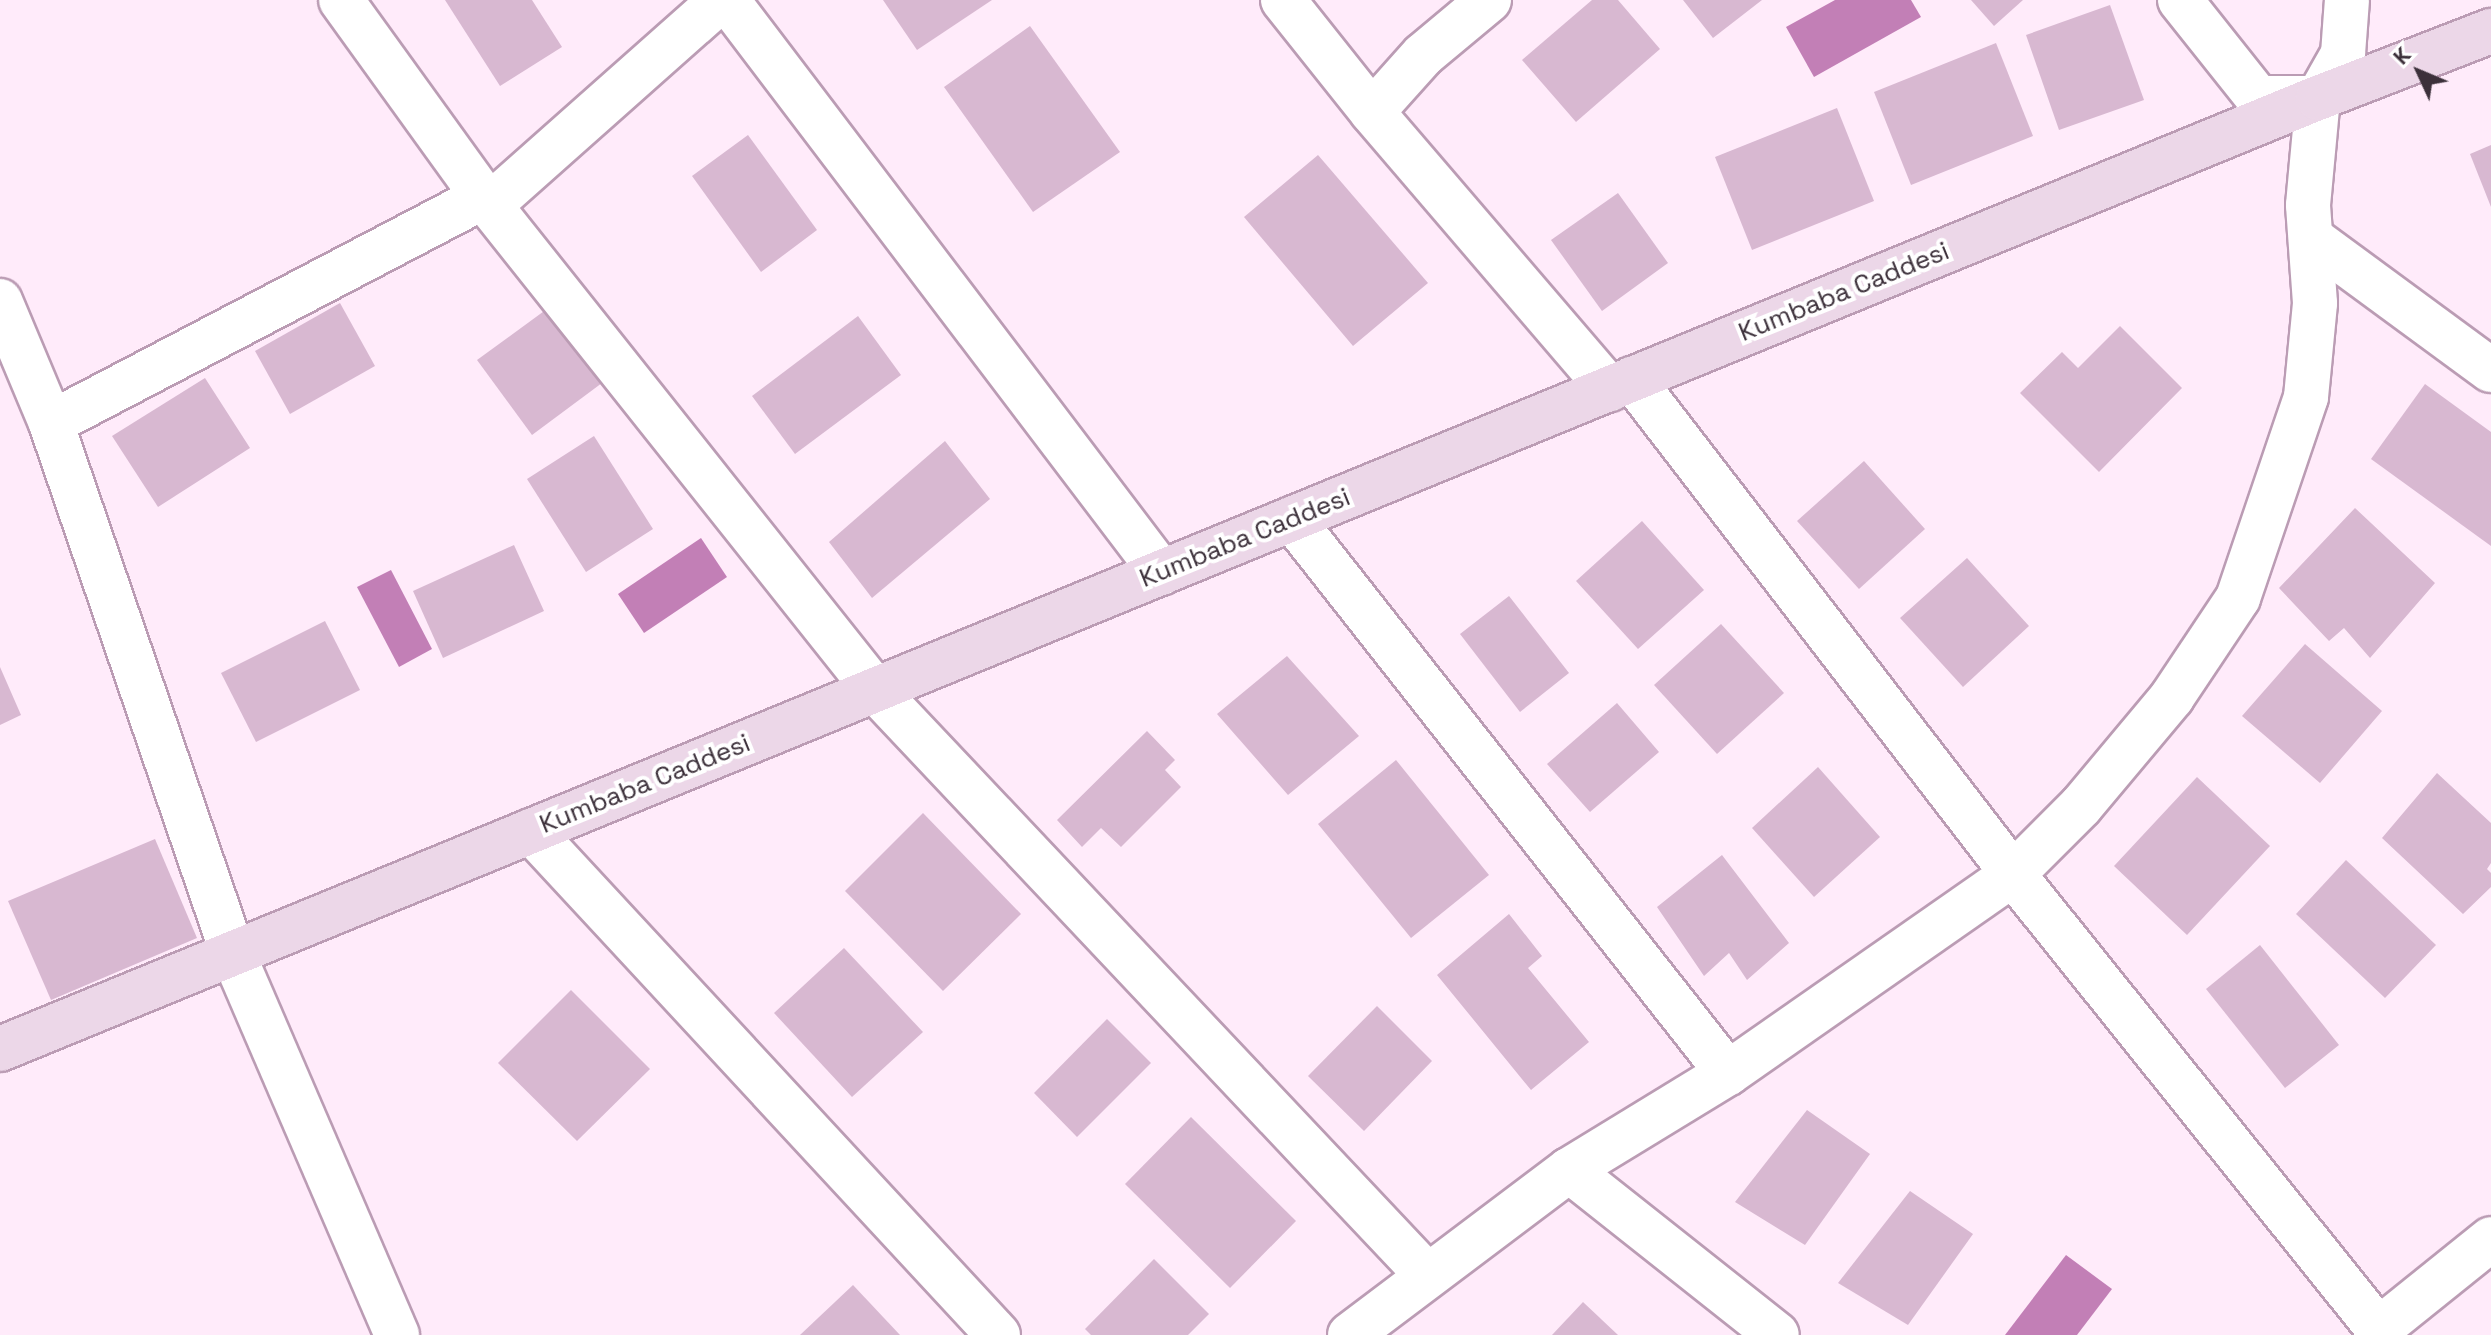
<!DOCTYPE html>
<html>
<head>
<meta charset="utf-8">
<style>
  body { margin:0 }
  #map { position:relative; width:2491px; height:1335px; overflow:hidden; background:#ffebfa; font-family:"Space Grotesk",sans-serif }
  div>[style] { position:absolute }
  [style*='--x'] { left:calc(var(--x)*1px); top:calc(var(--y)*1px); width:calc(var(--w)*1px); rotate:calc(var(--a)*1deg) }
  .water>* { inset:0; background:#c27fb6 }
  .building>* { inset:0; background:#d8b8d1 }
  .roads { filter:drop-shadow(2px 0 #bb9cb4) drop-shadow(-2px 0 #bb9cb4) drop-shadow(0 2px #bb9cb4) drop-shadow(0 -2px #bb9cb4) }
  .street>* { height:44px; margin:-22px; padding:0 22px; transform-origin:22px; border-radius:22px; background:#fff }
  .secondary>* { height:44px; margin:-22px; padding:0 22px; transform-origin:22px; border-radius:22px; background:#ecd7e8 }
  span { translate:-50% -50%; white-space:nowrap; text-align:center; line-height:1.15; -webkit-text-stroke:8px #fff; paint-order:stroke }
  .street-label { font-size:26px; color:#3c303a }
  .north { position:absolute; left:2379px; top:32px; width:80px; height:80px; -webkit-text-stroke:6px #fff; paint-order:stroke; rotate:314deg; font-size:22px; font-weight:700; line-height:32px; text-align:center; color:#3c303a }
  .north::after { content:''; display:block; margin:auto; width:28px; height:36px; background:#3c303a; clip-path:polygon(50% 0,100% 100%,50% 72%,0 100%) }
</style>
</head>
<body>
<div id="map">
  <div class="water">
    <i style="clip-path:polygon(1835px 0,1911px 0,1921px 17px,1814px 77px,1786px 27px)"></i>
    <i style="clip-path:polygon(701px 538px,727px 577px,644px 633px,618px 594px)"></i>
    <i style="clip-path:polygon(391px 570px,432px 649px,399px 667px,357px 587px)"></i>
    <i style="clip-path:polygon(2066px 1255px,2112px 1289px,2077px 1335px,2005px 1335px)"></i>
  </div>
  <div class="building">
    <i style="clip-path:polygon(445px 0,532px 0,562px 47px,500px 86px)"></i>
    <i style="clip-path:polygon(883px 0,992px 0,917px 50px)"></i>
    <i style="clip-path:polygon(1592px 0,1618px 0,1660px 49px,1576px 122px,1522px 60px)"></i>
    <i style="clip-path:polygon(1683px 0,1762px 0,1713px 38px)"></i>
    <i style="clip-path:polygon(1971px 0,2023px 0,1994px 26px)"></i>
    <i style="clip-path:polygon(2110px 5px,2144px 100px,2059px 130px,2026px 35px)"></i>
    <i style="clip-path:polygon(1030px 26px,1120px 152px,1033px 212px,944px 87px)"></i>
    <i style="clip-path:polygon(1996px 43px,2033px 136px,1911px 185px,1874px 92px)"></i>
    <i style="clip-path:polygon(1837px 108px,1874px 201px,1752px 250px,1715px 157px)"></i>
    <i style="clip-path:polygon(748px 135px,817px 230px,761px 272px,692px 176px)"></i>
    <i style="clip-path:polygon(2491px 145px,2491px 207px,2470px 154px)"></i>
    <i style="clip-path:polygon(1318px 155px,1428px 283px,1353px 346px,1244px 217px)"></i>
    <i style="clip-path:polygon(1618px 193px,1668px 263px,1602px 311px,1551px 240px)"></i>
    <i style="clip-path:polygon(340px 303px,375px 366px,290px 414px,255px 351px)"></i>
    <i style="clip-path:polygon(551px 306px,606px 380px,532px 435px,477px 360px)"></i>
    <i style="clip-path:polygon(858px 316px,901px 375px,795px 454px,752px 396px)"></i>
    <i style="clip-path:polygon(2120px 326px,2182px 388px,2099px 472px,2020px 393px,2062px 352px,2078px 368px)"></i>
    <i style="clip-path:polygon(205px 378px,250px 448px,158px 507px,112px 436px)"></i>
    <i style="clip-path:polygon(2425px 384px,2491px 432px,2491px 546px,2371px 459px)"></i>
    <i style="clip-path:polygon(594px 436px,653px 529px,586px 572px,527px 479px)"></i>
    <i style="clip-path:polygon(945px 441px,990px 499px,872px 598px,829px 542px)"></i>
    <i style="clip-path:polygon(1864px 461px,1925px 529px,1859px 589px,1797px 521px)"></i>
    <i style="clip-path:polygon(2355px 508px,2435px 583px,2370px 658px,2344px 628px,2329px 641px,2279px 588px)"></i>
    <i style="clip-path:polygon(1642px 521px,1704px 590px,1638px 649px,1576px 581px)"></i>
    <i style="clip-path:polygon(514px 545px,544px 611px,443px 658px,413px 591px)"></i>
    <i style="clip-path:polygon(1967px 558px,2029px 626px,1963px 687px,1900px 618px)"></i>
    <i style="clip-path:polygon(1509px 596px,1569px 673px,1520px 712px,1460px 634px)"></i>
    <i style="clip-path:polygon(325px 621px,360px 690px,256px 742px,221px 673px)"></i>
    <i style="clip-path:polygon(1721px 624px,1784px 693px,1717px 754px,1654px 685px)"></i>
    <i style="clip-path:polygon(2305px 644px,2382px 711px,2320px 783px,2242px 716px)"></i>
    <i style="clip-path:polygon(1287px 656px,1359px 736px,1288px 795px,1217px 714px)"></i>
    <i style="clip-path:polygon(0 667px,21px 715px,0 725px)"></i>
    <i style="clip-path:polygon(1617px 703px,1659px 752px,1590px 812px,1547px 764px)"></i>
    <i style="clip-path:polygon(1147px 731px,1175px 760px,1165px 770px,1181px 787px,1121px 847px,1101px 828px,1082px 847px,1057px 820px)"></i>
    <i style="clip-path:polygon(1396px 760px,1489px 875px,1411px 938px,1318px 824px)"></i>
    <i style="clip-path:polygon(1818px 767px,1880px 837px,1814px 897px,1752px 828px)"></i>
    <i style="clip-path:polygon(2437px 773px,2491px 823px,2491px 863px,2487px 869px,2491px 873px,2491px 887px,2463px 914px,2382px 838px)"></i>
    <i style="clip-path:polygon(2197px 777px,2270px 846px,2187px 935px,2114px 866px)"></i>
    <i style="clip-path:polygon(923px 813px,1021px 914px,943px 991px,845px 891px)"></i>
    <i style="clip-path:polygon(155px 839px,197px 938px,51px 1000px,8px 901px)"></i>
    <i style="clip-path:polygon(1722px 855px,1789px 943px,1747px 980px,1729px 953px,1704px 976px,1657px 907px)"></i>
    <i style="clip-path:polygon(2346px 860px,2436px 945px,2385px 998px,2296px 914px)"></i>
    <i style="clip-path:polygon(1509px 914px,1542px 956px,1528px 968px,1589px 1042px,1531px 1090px,1437px 975px)"></i>
    <i style="clip-path:polygon(2260px 945px,2339px 1045px,2285px 1088px,2206px 989px)"></i>
    <i style="clip-path:polygon(844px 948px,923px 1032px,852px 1097px,774px 1013px)"></i>
    <i style="clip-path:polygon(571px 990px,650px 1069px,577px 1141px,498px 1063px)"></i>
    <i style="clip-path:polygon(1377px 1006px,1432px 1061px,1364px 1131px,1308px 1076px)"></i>
    <i style="clip-path:polygon(1107px 1019px,1151px 1063px,1077px 1137px,1034px 1093px)"></i>
    <i style="clip-path:polygon(1807px 1110px,1870px 1154px,1805px 1245px,1735px 1202px)"></i>
    <i style="clip-path:polygon(1191px 1117px,1296px 1221px,1230px 1288px,1125px 1184px)"></i>
    <i style="clip-path:polygon(1910px 1191px,1973px 1234px,1908px 1325px,1838px 1283px)"></i>
    <i style="clip-path:polygon(1154px 1259px,1209px 1314px,1188px 1335px,1091px 1335px,1085px 1329px)"></i>
    <i style="clip-path:polygon(853px 1285px,900px 1335px,800px 1335px)"></i>
    <i style="clip-path:polygon(1583px 1302px,1618px 1335px,1552px 1335px)"></i>
  </div>
  <div class="roads">
    <div class="street">
      <i style="--x:341;--y:0;--w:243;--a:54.2"></i>
      <i style="--x:483;--y:197;--w:630;--a:51.51"></i>
      <i style="--x:875;--y:690;--w:804;--a:46.66"></i>
      <i style="--x:727;--y:0;--w:719;--a:52.8"></i>
      <i style="--x:1283;--y:0;--w:143;--a:51.5"></i>
      <i style="--x:1489;--y:0;--w:86;--a:140.2"></i>
      <i style="--x:1423;--y:55;--w:76;--a:131.8"></i>
      <i style="--x:1372;--y:112;--w:365;--a:49.4"></i>
      <i style="--x:2180;--y:0;--w:125;--a:51.5"></i>
      <i style="--x:2258;--y:98;--w:60;--a:0"></i>
      <i style="--x:490;--y:205;--w:309;--a:-41.6"></i>
      <i style="--x:2311;--y:238;--w:223;--a:36.3"></i>
      <i style="--x:0;--y:301;--w:132;--a:67.3"></i>
      <i style="--x:51;--y:423;--w:561;--a:71.08"></i>
      <i style="--x:233;--y:954;--w:415;--a:66.7"></i>
      <i style="--x:1632;--y:379;--w:625;--a:52.41"></i>
      <i style="--x:2013;--y:874;--w:591;--a:51.25"></i>
      <i style="--x:51;--y:423;--w:488;--a:-27.6"></i>
      <i style="--x:1292;--y:519;--w:705;--a:51.8"></i>
      <i style="--x:531;--y:831;--w:687;--a:47.18"></i>
      <i style="--x:1569;--y:1170;--w:265;--a:38.4"></i>
      <i style="--x:2378;--y:1330;--w:145;--a:-38.8"></i>
      <i style="--x:1350;--y:1335;--w:274;--a:-37"></i>
      <i style="--x:1569;--y:1170;--w:186;--a:-31.4"></i>
      <i style="--x:1728;--y:1073;--w:348;--a:-34.9"></i>
      <i style="--x:2013;--y:874;--w:96;--a:-45"></i>
      <i style="--x:2081;--y:806;--w:142;--a:-50.1"></i>
      <i style="--x:2172;--y:697;--w:119;--a:-56.3"></i>
      <i style="--x:2238;--y:598;--w:212;--a:-71.3"></i>
      <i style="--x:2306;--y:397;--w:94;--a:-84.5"></i>
      <i style="--x:2315;--y:303;--w:98;--a:-94.1"></i>
      <i style="--x:2308;--y:205;--w:107;--a:-84.7"></i>
      <i style="--x:2318;--y:98;--w:51;--a:-60.4"></i>
      <i style="--x:2343;--y:54;--w:54;--a:-85.8"></i>
    </div>
    <div class="secondary">
      <i style="--x:0;--y:1049;--w:2505;--a:-22.31"></i>
      <i style="--x:2318;--y:98;--w:186;--a:-21.2"></i>
    </div>
  </div>
  <div class="street-label">
    <span style="left:1844px;top:292px;rotate:-22deg">Kumbaba Caddesi</span>
    <span style="left:1245px;top:538px;rotate:-22deg">Kumbaba Caddesi</span>
    <span style="left:645px;top:784px;rotate:-22deg">Kumbaba Caddesi</span>
  </div>
  <div class="north">K</div>
</div>
</body>
</html>
